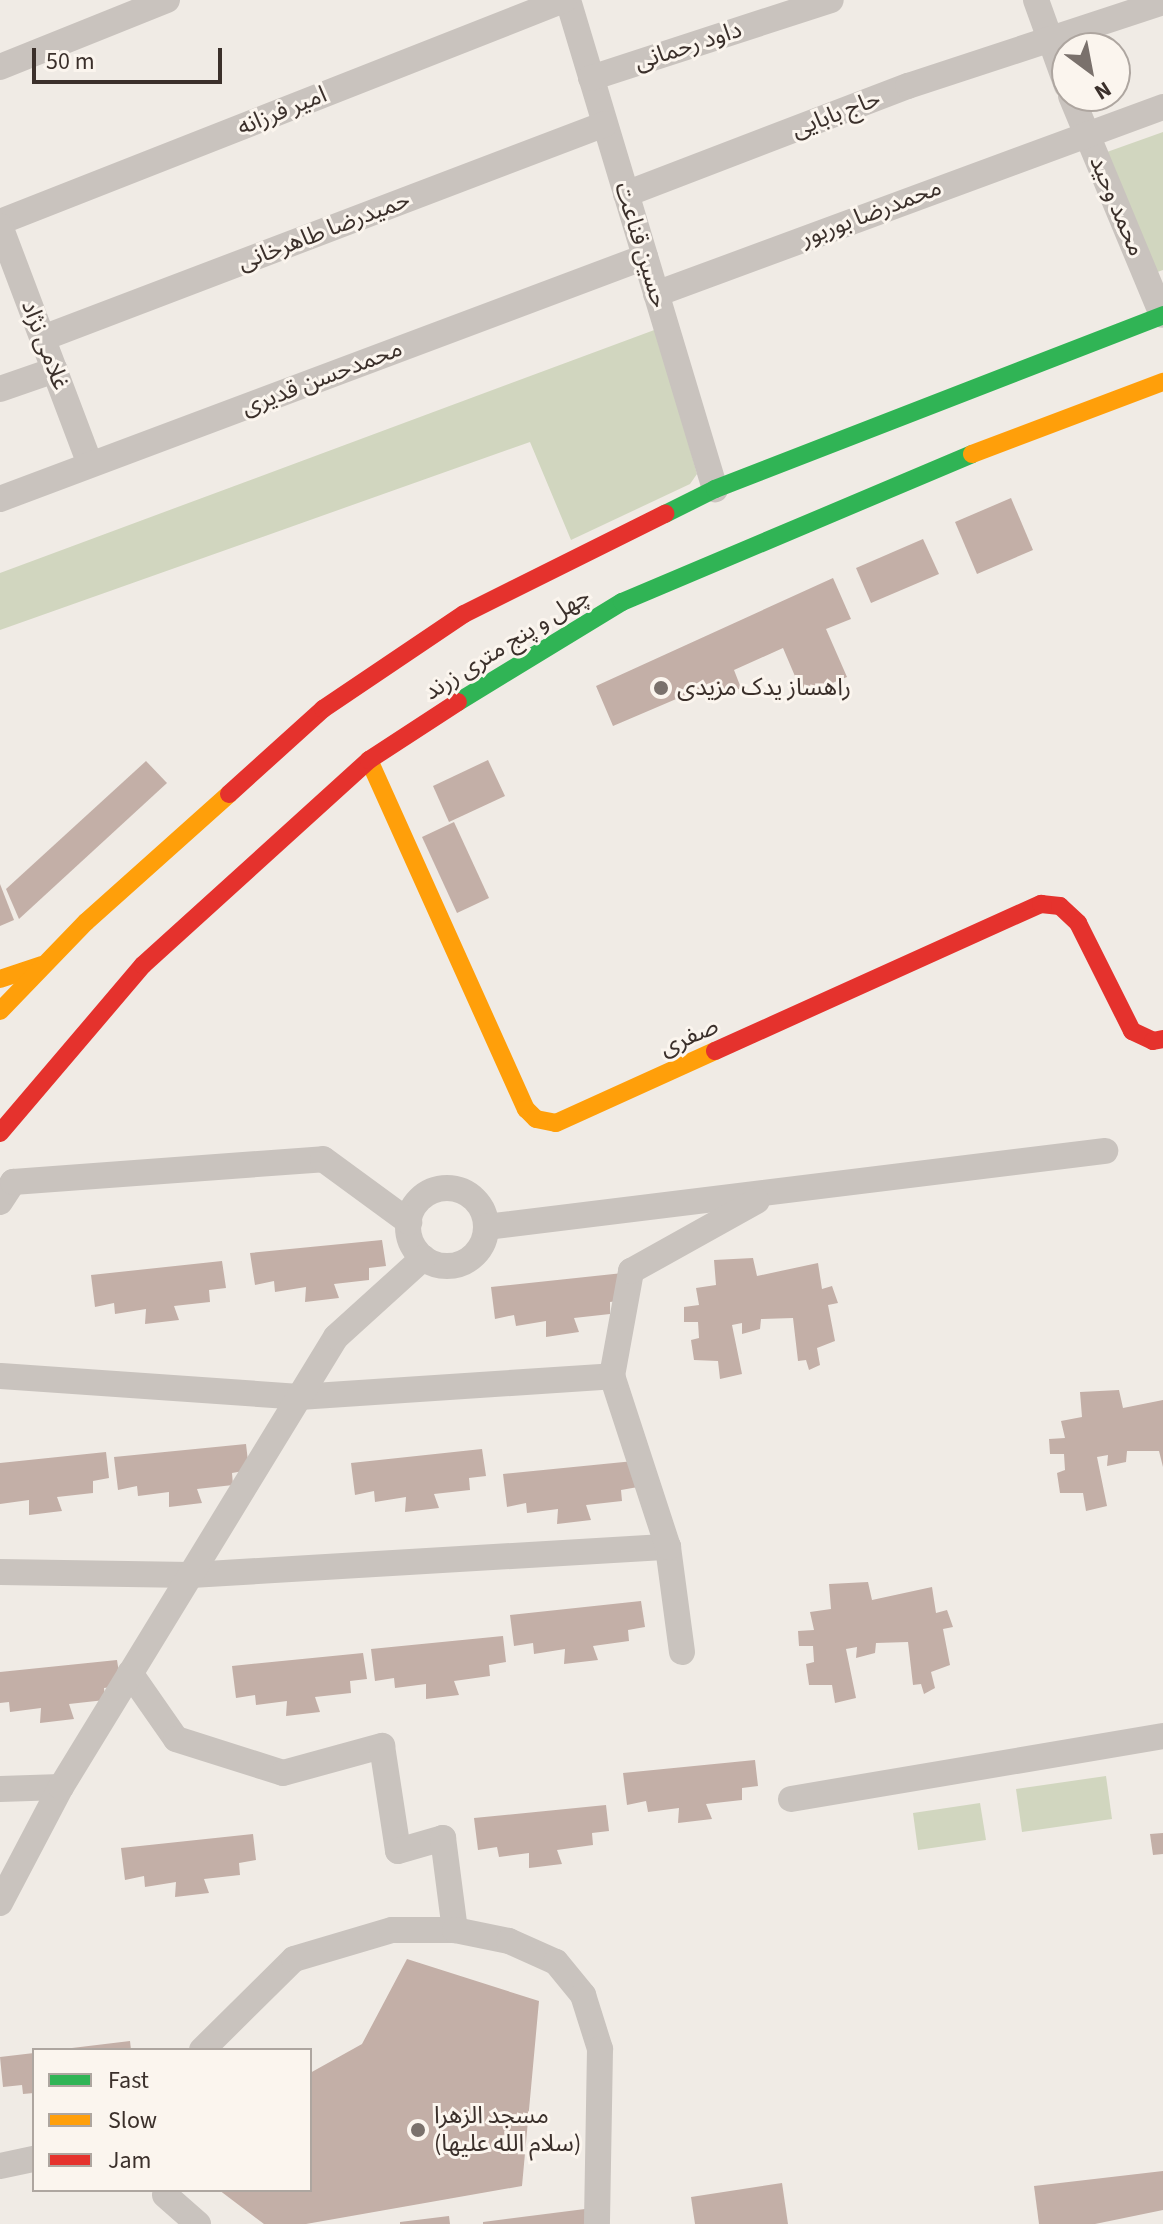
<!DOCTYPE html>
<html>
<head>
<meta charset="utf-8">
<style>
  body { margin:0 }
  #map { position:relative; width:1163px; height:2224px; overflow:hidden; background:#f0ebe5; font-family:"Source Sans 3","Noto Sans Arabic",sans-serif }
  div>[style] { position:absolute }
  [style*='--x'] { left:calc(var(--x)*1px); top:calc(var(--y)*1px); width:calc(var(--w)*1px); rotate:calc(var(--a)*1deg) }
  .green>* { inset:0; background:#d1d6bf }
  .building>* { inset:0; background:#c3afa7 }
  .street>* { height:26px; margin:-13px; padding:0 13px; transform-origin:13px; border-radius:13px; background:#c9c3be }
  .street>.ring { margin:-13px; padding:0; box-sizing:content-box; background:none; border:26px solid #c9c3be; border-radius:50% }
  .fast>* { height:18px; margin:-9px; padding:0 9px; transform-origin:9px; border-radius:9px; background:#30b455 }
  .slow>* { height:18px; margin:-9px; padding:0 9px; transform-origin:9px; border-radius:9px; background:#ff9f0a }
  .jam>* { height:18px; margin:-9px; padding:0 9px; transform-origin:9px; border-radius:9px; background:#e5322d }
  .dots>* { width:22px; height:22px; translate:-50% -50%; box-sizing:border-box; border:4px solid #fbf5ee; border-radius:50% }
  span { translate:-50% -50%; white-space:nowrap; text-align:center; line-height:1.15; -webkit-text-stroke:6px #fbf5ee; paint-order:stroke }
  .street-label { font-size:24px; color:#3b302b }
  .poi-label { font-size:24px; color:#3b302b }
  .left { translate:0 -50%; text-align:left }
  .legend { position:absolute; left:32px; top:2048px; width:280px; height:144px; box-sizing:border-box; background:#fbf5ee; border:2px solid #aea6a0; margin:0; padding:10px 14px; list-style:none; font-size:24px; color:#3b302b }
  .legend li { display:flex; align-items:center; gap:16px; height:40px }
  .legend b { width:40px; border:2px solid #aea6a0 }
  .north { position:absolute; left:1051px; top:32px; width:80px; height:80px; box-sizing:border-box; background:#fbf5ee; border:2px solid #aea6a0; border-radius:50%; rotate:148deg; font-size:22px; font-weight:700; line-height:32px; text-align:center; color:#3b302b }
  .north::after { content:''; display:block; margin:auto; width:28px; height:36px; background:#7a716c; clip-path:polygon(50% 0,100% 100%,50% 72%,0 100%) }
  .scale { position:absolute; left:32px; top:48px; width:190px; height:36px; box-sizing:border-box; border:4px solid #3b302b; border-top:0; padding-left:10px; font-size:24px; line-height:28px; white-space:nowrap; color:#3b302b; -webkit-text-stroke:6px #fbf5ee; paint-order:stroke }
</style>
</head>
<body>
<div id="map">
  <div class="green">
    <i style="clip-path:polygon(1163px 132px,1163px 270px,1149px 275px,1107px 152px)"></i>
    <i style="clip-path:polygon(657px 329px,697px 474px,690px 484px,571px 540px,530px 442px,0 630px,0 573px)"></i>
    <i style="clip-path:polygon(1106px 1776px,1112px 1819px,1022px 1832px,1016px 1789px)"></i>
    <i style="clip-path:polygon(980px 1803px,986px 1840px,918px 1850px,913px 1813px)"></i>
  </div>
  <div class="building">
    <i style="clip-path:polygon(1011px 498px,1033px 550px,977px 574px,955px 522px)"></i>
    <i style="clip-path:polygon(923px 539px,939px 574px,871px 603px,856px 568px)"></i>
    <i style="clip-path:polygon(833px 578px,851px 619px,826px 629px,847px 677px,803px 695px,783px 648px,734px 670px,741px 688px,715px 699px,709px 685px,613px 726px,596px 686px)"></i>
    <i style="clip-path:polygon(488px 760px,505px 796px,449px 822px,433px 786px)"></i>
    <i style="clip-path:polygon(146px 761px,167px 783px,19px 919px,6px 889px)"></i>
    <i style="clip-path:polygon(454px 822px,489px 898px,457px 913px,422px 837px)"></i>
    <i style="clip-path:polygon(0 884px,14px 920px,0 926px)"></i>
    <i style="clip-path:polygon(382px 1240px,386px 1266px,369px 1268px,369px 1280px,334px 1284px,339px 1298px,305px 1302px,306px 1287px,275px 1292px,274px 1281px,255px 1285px,250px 1253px)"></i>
    <i style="clip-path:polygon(753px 1258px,757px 1276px,818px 1263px,822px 1289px,832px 1286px,838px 1303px,828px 1305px,835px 1341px,817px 1348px,820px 1365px,809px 1370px,806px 1360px,798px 1361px,793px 1318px,761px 1319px,760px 1329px,742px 1334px,742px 1323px,732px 1325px,742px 1374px,720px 1379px,718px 1361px,694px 1360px,691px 1340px,699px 1338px,698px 1322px,684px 1322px,684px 1307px,699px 1305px,696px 1288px,716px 1285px,714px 1260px)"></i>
    <i style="clip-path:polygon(222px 1261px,226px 1288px,209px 1290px,210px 1302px,174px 1306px,179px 1320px,145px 1324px,146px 1309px,115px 1314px,114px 1303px,95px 1307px,91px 1275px)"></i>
    <i style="clip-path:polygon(623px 1273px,626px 1300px,610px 1302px,610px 1314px,574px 1318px,579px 1332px,546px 1337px,546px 1321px,516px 1326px,514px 1315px,495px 1319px,491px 1287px)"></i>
    <i style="clip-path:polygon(1119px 1390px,1123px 1408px,1163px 1400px,1163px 1467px,1159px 1451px,1127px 1451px,1126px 1462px,1107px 1466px,1108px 1455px,1097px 1457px,1107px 1506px,1086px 1511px,1083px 1493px,1060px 1493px,1057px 1473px,1065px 1470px,1064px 1454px,1050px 1454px,1049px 1439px,1065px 1438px,1061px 1421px,1082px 1417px,1080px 1392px)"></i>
    <i style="clip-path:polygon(246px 1444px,249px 1470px,232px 1473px,233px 1485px,197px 1489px,202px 1503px,169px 1507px,169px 1492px,138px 1496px,137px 1486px,118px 1490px,114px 1457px)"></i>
    <i style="clip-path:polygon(482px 1449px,486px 1476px,469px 1478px,470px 1490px,434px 1494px,439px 1508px,405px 1512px,406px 1497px,375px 1502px,374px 1491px,355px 1495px,351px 1463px)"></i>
    <i style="clip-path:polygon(106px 1452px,109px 1478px,93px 1481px,93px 1493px,57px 1497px,62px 1511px,29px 1515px,29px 1500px,0 1504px,0 1463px)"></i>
    <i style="clip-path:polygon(634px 1461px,638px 1487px,621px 1490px,622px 1501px,586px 1505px,591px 1520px,557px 1524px,558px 1509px,527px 1513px,526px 1503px,507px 1507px,503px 1474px)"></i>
    <i style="clip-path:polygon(868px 1582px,872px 1600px,932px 1587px,936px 1613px,947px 1610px,953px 1627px,943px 1629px,950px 1665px,931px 1672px,935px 1688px,924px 1694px,921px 1684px,913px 1685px,908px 1642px,876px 1643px,875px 1653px,856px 1658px,857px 1647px,846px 1649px,856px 1698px,835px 1703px,832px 1685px,809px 1685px,806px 1664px,814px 1662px,813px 1646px,799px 1646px,798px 1631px,814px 1630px,810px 1612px,831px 1609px,829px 1584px)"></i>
    <i style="clip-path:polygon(641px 1601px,645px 1627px,628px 1630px,629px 1641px,593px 1646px,598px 1660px,564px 1664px,565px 1649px,534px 1654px,533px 1643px,514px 1646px,510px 1615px)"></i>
    <i style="clip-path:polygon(503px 1636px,506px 1662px,489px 1665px,490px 1676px,454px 1681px,459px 1695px,426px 1699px,426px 1684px,395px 1688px,394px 1678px,375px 1681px,371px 1649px)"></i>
    <i style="clip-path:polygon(363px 1653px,367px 1679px,350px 1681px,351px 1693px,315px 1697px,320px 1712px,286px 1716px,287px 1701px,256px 1705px,255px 1695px,236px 1698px,232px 1666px)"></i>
    <i style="clip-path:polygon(117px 1660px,121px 1686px,104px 1688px,105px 1700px,69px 1704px,74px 1719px,40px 1723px,41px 1708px,10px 1712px,9px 1702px,0 1703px,0 1672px)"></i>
    <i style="clip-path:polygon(755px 1760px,758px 1786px,742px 1788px,742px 1800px,706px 1804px,712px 1819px,678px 1823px,679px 1808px,648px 1812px,646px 1801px,627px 1805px,623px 1773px)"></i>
    <i style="clip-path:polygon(606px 1805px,609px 1831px,592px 1833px,593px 1845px,557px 1850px,562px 1864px,529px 1868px,529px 1853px,499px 1857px,497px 1847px,478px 1850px,474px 1818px)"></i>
    <i style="clip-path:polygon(1163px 1833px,1163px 1854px,1153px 1855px,1150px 1834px)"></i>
    <i style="clip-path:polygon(253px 1834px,256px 1860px,239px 1863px,240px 1875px,204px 1879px,209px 1893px,175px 1897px,176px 1882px,145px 1887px,144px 1876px,125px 1880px,121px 1848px)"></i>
    <i style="clip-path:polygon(407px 1959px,539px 2001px,522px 2186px,306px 2224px,264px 2224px,219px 2190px,310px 2190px,310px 2073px,362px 2044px)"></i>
    <i style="clip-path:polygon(130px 2041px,131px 2050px,72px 2050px,72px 2048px)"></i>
    <i style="clip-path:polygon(34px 2053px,34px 2093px,23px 2094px,22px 2085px,3px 2087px,0 2057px)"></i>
    <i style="clip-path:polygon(1163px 2171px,1163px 2210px,1095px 2224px,1039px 2224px,1034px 2186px)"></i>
    <i style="clip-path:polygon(782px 2183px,788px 2224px,695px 2224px,691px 2197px)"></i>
    <i style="clip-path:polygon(585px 2209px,587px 2224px,483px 2224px,483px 2222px)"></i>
    <i style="clip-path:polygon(449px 2216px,450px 2224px,400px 2224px,400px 2222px)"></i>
  </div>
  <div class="street">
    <i style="--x:568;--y:0;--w:511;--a:73.27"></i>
    <i style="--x:1036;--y:0;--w:91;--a:70.2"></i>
    <i style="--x:0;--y:67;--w:180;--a:-21.9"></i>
    <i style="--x:591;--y:78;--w:252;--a:-18"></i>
    <i style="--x:1071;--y:96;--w:237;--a:67.4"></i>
    <i style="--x:626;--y:194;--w:302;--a:-21"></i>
    <i style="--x:908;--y:86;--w:268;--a:-18.2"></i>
    <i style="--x:0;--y:222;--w:606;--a:-21.49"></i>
    <i style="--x:0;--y:226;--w:254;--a:69.3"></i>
    <i style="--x:656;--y:294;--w:540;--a:-20.25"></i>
    <i style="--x:43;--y:338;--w:601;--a:-20.85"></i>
    <i style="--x:0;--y:389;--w:58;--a:-19.1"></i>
    <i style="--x:0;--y:499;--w:689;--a:-20.57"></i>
    <i class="ring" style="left:408px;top:1188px;width:52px;height:52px"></i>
    <i style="--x:0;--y:1202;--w:24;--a:-57"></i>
    <i style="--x:13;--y:1182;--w:311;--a:-4.2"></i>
    <i style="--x:323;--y:1159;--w:107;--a:36.2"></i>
    <i style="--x:486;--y:1227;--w:624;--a:-7"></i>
    <i style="--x:1;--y:1376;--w:299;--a:4"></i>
    <i style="--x:299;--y:1397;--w:314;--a:-3.8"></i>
    <i style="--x:0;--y:1572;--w:191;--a:0.9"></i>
    <i style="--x:191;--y:1575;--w:478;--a:-3.4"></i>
    <i style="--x:682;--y:1652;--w:106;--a:-97.6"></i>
    <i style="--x:668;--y:1547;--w:180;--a:-108.1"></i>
    <i style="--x:612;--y:1376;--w:107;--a:-79.7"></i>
    <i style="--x:631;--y:1271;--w:144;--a:-29.1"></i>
    <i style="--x:130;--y:1673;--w:80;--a:55.1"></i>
    <i style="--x:176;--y:1739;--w:112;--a:17.6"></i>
    <i style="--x:283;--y:1773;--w:103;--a:-15.3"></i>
    <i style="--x:382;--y:1746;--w:106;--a:81.3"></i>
    <i style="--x:398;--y:1851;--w:47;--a:-16.1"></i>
    <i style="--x:443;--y:1838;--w:93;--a:82.6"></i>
    <i style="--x:0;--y:1789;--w:61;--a:-1.9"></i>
    <i style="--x:791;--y:1799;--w:377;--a:-9.6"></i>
    <i style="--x:0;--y:1903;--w:131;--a:-62.3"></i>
    <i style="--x:61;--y:1787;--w:527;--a:-58.57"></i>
    <i style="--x:336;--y:1337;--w:118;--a:-42.2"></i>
    <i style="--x:202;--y:2050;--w:129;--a:-44.7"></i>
    <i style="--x:294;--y:1959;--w:102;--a:-16.5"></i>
    <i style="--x:392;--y:1930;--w:63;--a:0"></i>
    <i style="--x:455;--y:1930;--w:55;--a:11.5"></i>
    <i style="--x:509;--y:1941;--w:51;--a:24.1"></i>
    <i style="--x:556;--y:1962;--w:43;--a:50.7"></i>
    <i style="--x:583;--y:1995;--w:57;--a:72.5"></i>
    <i style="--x:600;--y:2049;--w:175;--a:91"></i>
    <i style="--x:0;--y:2166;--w:35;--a:-12"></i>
    <i style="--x:165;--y:2195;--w:44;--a:41.3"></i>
  </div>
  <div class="fast">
    <i style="--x:665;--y:514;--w:56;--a:-26.6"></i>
    <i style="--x:715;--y:489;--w:481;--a:-21.2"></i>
    <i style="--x:458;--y:702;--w:192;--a:-31.4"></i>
    <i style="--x:622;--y:602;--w:380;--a:-22.9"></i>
  </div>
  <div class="slow">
    <i style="--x:972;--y:454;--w:204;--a:-20.7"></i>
    <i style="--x:369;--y:760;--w:383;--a:65.8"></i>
    <i style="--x:526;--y:1109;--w:14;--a:45"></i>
    <i style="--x:536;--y:1119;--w:20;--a:11"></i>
    <i style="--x:556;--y:1123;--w:175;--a:-24.4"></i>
    <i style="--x:0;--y:979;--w:44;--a:-18.4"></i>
    <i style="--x:0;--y:1011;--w:124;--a:-46"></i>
    <i style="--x:86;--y:922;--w:192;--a:-41.8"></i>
  </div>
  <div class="jam">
    <i style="--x:229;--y:794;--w:127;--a:-42.1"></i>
    <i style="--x:323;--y:709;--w:170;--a:-34"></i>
    <i style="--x:464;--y:614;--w:225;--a:-26.5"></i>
    <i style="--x:715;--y:1051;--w:358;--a:-24.3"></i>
    <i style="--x:1041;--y:904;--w:19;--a:6"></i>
    <i style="--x:1060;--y:906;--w:25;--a:43"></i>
    <i style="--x:1078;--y:923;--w:121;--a:63.4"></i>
    <i style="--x:1132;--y:1031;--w:23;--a:25"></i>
    <i style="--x:1153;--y:1041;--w:10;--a:-11"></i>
    <i style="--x:0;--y:1133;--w:221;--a:-49.6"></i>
    <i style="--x:143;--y:965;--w:305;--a:-42.2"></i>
    <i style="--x:369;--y:760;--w:106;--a:-33.1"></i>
  </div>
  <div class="dots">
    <i style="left:661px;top:688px;background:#7a716c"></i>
    <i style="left:418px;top:2130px;background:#7a716c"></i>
  </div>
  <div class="street-label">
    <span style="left:688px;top:46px;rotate:-18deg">داود رحمانی</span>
    <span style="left:282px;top:111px;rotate:-22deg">امیر فرزانه</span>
    <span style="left:836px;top:114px;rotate:-21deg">حاج بابایی</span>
    <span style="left:1117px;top:206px;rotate:67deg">محمد وحید</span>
    <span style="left:871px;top:213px;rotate:-21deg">محمدرضا بوربور</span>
    <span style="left:324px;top:231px;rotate:-21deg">حمیدرضا طاهرخانی</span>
    <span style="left:641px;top:245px;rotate:73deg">حسین قناعت</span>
    <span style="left:45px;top:345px;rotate:69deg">غلامی نژاد</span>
    <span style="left:322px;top:378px;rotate:-21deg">محمدحسن قدیری</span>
    <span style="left:507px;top:644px;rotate:-32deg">چهل و پنج متری زرند</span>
    <span style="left:689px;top:1037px;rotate:-24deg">صفری</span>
  </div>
  <div class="poi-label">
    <span class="left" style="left:677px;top:688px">راهساز یدک مزیدی</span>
    <span class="left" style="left:434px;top:2130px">مسجد الزهرا<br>(سلام الله علیها)</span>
  </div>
  <ul class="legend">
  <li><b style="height:10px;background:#30b455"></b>Fast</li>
  <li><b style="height:10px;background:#ff9f0a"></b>Slow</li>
  <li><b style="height:10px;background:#e5322d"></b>Jam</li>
  </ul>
  <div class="north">N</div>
  <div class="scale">50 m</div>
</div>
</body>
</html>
